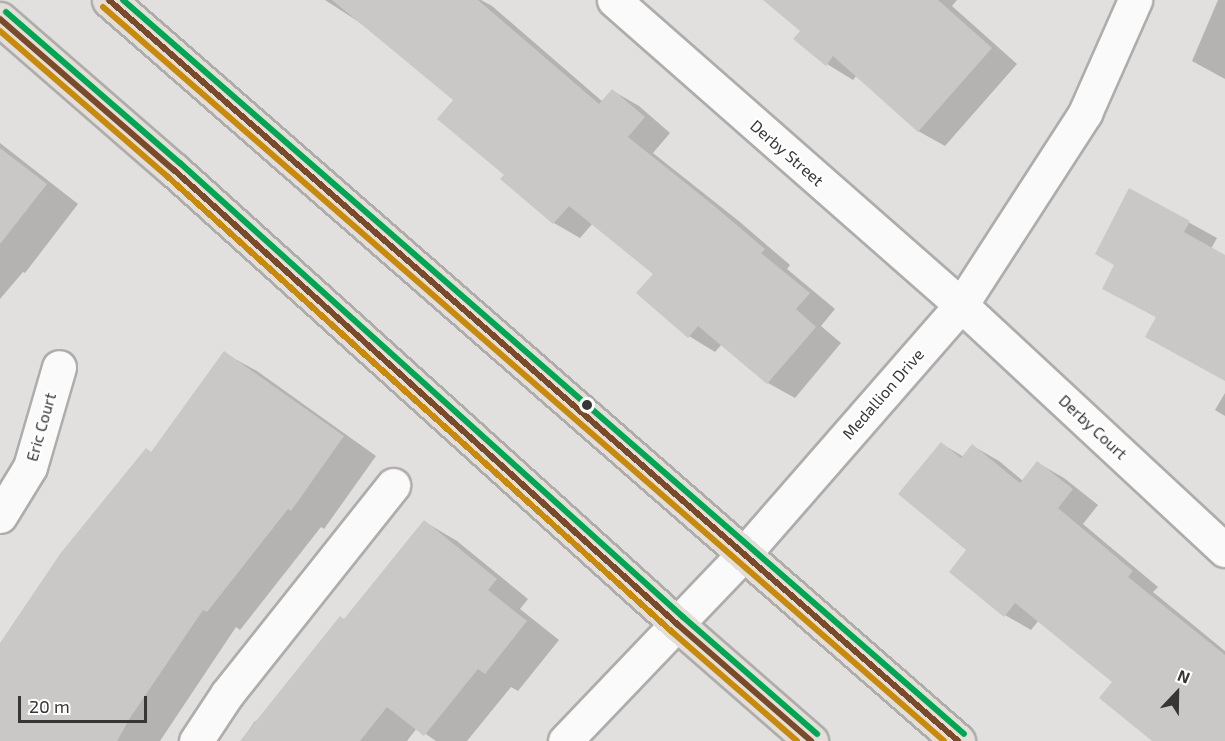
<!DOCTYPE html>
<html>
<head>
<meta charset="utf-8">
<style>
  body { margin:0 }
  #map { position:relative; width:1225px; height:741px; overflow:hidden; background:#e2e0de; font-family:"Exo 2",sans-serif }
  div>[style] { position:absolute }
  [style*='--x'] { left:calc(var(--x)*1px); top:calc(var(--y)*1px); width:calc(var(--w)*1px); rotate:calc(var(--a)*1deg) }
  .shadow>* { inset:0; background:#0003 }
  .building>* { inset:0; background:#c9c8c6 }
  .roads { filter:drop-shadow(2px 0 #afadab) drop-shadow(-2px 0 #afadab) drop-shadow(0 2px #afadab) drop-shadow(0 -2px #afadab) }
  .minor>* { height:33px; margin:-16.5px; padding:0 16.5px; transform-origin:16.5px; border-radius:16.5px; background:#fbfafa }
  .major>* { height:33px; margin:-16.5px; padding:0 16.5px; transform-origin:16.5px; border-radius:16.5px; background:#e5ded8 }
  .bus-1>* { height:6px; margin:-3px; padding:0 3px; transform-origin:3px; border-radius:3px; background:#7a4b2a }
  .bus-2>* { height:6px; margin:-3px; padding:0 3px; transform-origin:3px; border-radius:3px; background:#c78a0d }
  .bus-3>* { height:6px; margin:-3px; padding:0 3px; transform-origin:3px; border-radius:3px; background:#00a651 }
  .dots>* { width:16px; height:16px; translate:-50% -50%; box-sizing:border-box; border:3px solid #fff; border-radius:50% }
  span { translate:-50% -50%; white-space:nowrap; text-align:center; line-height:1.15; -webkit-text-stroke:4.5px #fff; paint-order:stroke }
  .street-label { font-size:16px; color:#373634 }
  .north { position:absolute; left:1147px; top:663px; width:60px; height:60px; -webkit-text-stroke:4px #fff; paint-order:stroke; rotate:22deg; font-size:16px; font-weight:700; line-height:24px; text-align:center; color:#373634 }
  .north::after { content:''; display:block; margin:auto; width:21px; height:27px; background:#373634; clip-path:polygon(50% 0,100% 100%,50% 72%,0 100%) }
  .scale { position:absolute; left:18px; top:696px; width:129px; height:27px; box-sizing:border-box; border:3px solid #373634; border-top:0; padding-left:8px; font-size:18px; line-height:21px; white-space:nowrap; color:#373634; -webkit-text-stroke:4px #fff; paint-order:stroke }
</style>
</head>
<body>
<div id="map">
  <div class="shadow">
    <i style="clip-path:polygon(325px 0,481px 0,492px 6px,603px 102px,613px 91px,639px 106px,670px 133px,653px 153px,740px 222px,790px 265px,787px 269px,835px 309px,821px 326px,841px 343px,795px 398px,768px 383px,722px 344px,715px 352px,689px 336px,655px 274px,593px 223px,580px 238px,554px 223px,503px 179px,506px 175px,455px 99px,359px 22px)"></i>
    <i style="clip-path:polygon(766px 0,957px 0,952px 6px,1017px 64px,945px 146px,918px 131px,857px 75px,853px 80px,827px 64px,802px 31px)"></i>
    <i style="clip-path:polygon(1218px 0,1225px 0,1225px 79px,1192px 61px)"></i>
    <i style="clip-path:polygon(0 143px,78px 204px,25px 273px,23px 272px,0 299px)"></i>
    <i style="clip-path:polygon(1130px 190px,1217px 238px,1211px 249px,1225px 256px,1225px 380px,1158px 318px,1104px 289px,1116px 265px)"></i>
    <i style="clip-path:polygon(224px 353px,257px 371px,376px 456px,324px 529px,321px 527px,240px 630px,236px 627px,160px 741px,0 741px,0 647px,152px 453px)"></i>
    <i style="clip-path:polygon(1225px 393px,1225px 416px,1215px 410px)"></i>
    <i style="clip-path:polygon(942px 444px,964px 457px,973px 446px,999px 461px,1023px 481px,1038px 463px,1064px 478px,1098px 505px,1083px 524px,1158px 587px,1153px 592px,1225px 651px,1225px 741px,1155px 741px,1114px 682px,1039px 620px,1031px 630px,1005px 615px,968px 549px)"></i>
    <i style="clip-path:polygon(425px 522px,457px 541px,528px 599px,520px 609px,559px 640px,518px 691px,511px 687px,467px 741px,436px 741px,417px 728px,407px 741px,241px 741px,255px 721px,257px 722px,345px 621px)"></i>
  </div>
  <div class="building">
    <i style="clip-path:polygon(332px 0,478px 0,599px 104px,612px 89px,645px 117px,628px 137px,713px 205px,765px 249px,761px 253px,810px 293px,796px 309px,816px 327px,767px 384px,698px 326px,688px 338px,636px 293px,653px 274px,569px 206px,553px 224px,500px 179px,504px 175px,437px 119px,453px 100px)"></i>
    <i style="clip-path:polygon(763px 0,938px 0,992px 48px,918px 132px,833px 56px,826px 66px,793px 39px,800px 31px)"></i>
    <i style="clip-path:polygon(0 148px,47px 184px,0 244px)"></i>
    <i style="clip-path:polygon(1129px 188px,1190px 221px,1184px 232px,1225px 255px,1225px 381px,1145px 337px,1156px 317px,1102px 289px,1114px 265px,1095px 254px)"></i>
    <i style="clip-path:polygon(224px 351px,344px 436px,291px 511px,288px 509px,207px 612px,203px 610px,130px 718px,117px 741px,0 741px,0 643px,60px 554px,146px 448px,151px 452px)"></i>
    <i style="clip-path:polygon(941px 442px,961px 458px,972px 444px,1020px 483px,1037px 461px,1073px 489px,1058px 508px,1133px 571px,1128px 577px,1225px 655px,1225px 741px,1152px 741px,1099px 698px,1112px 682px,1015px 603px,1004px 617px,949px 572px,966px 550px,898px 494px)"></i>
    <i style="clip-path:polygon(424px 520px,497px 579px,488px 590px,527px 621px,485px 674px,478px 669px,424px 736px,387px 707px,360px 741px,240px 741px,340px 616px,344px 619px)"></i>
  </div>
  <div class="roads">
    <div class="minor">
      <i style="--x:614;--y:0;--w:462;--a:41.3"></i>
      <i style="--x:961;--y:305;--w:360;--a:42.9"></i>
      <i style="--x:0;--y:516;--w:57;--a:-58.5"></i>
      <i style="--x:30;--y:467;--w:104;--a:-73.8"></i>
      <i style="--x:196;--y:741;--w:56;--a:-56.6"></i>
      <i style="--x:227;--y:694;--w:267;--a:-51.5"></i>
      <i style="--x:565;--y:741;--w:257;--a:-46.3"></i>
      <i style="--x:743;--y:555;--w:332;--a:-48.9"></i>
      <i style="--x:961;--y:305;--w:229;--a:-57.1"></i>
      <i style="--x:1085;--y:113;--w:124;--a:-66.1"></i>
    </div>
    <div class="major">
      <i style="--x:109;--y:0;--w:1127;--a:41.11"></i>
      <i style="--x:0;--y:19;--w:230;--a:41"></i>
      <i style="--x:174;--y:170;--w:678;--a:42.07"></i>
      <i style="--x:677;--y:624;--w:178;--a:41.1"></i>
    </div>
  </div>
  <div class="bus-1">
    <i style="--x:109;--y:0;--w:1127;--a:41.11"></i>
    <i style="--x:0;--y:19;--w:230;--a:41"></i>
    <i style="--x:174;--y:170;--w:678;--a:42.07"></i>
    <i style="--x:677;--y:624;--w:178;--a:41.1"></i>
  </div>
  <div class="bus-2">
    <i style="--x:103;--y:7;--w:1116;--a:41.11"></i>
    <i style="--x:0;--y:31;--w:223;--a:41"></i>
    <i style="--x:168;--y:177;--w:678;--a:42.07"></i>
    <i style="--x:671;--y:631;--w:167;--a:41.1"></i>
  </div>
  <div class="bus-3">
    <i style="--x:123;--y:0;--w:1116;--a:41.11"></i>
    <i style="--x:6;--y:12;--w:230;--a:41"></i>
    <i style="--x:180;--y:163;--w:678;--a:42.07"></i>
    <i style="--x:683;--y:617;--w:178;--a:41.1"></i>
  </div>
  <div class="dots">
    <i style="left:587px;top:405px;background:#373634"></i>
  </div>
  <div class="street-label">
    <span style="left:787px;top:153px;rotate:41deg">Derby Street</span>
    <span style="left:883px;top:394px;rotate:-49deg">Medallion Drive</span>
    <span style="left:41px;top:427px;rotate:-74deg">Eric Court</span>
    <span style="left:1093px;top:427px;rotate:43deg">Derby Court</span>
  </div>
  <div class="north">N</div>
  <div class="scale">20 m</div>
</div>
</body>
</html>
